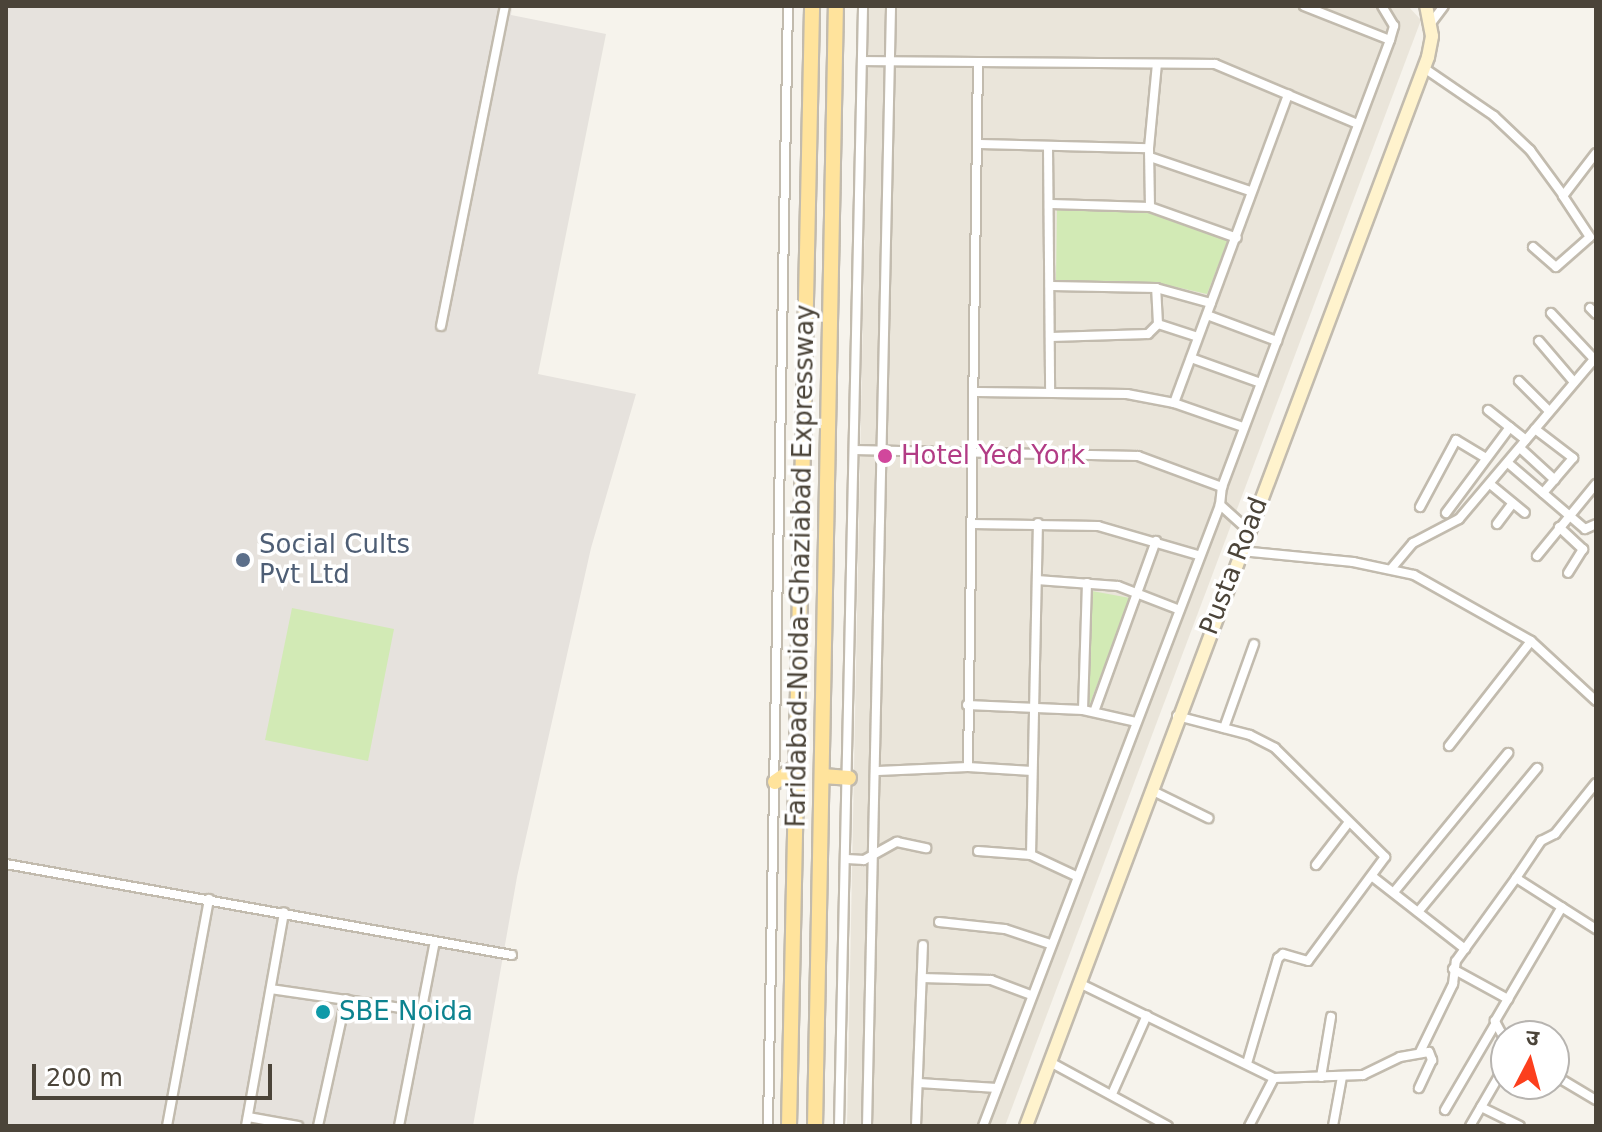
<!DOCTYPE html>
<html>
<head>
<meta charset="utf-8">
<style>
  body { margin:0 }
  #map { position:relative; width:1602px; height:1132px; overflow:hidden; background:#f6f3ec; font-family:"DejaVu Sans","Noto Sans Devanagari",sans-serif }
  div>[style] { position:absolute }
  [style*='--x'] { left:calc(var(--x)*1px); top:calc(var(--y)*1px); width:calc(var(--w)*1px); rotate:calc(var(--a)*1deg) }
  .residential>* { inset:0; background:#eae5da }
  .industrial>* { inset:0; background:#e6e2dd }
  .green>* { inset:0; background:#d2eab5 }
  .roads { filter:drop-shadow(2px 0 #c2bbae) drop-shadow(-2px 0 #c2bbae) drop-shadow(0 2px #c2bbae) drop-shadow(0 -2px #c2bbae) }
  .street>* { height:8px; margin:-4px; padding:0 4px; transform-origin:4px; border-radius:4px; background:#fff }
  .secondary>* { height:12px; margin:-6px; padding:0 6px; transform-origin:6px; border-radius:6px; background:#fff3cd }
  .primary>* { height:14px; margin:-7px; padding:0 7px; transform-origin:7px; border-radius:7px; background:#ffe39c }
  .dots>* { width:22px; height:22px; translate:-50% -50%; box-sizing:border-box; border:4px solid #fff; border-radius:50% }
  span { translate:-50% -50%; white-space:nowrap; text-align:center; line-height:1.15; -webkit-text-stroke:7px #fff; paint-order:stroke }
  .hotel-label { font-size:26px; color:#b23c85 }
  .left { translate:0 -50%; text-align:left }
  .service-label { font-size:26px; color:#4e5e75 }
  .street-label { font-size:26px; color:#4b4439 }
  .culture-label { font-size:26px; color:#0d838f }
  .frame { position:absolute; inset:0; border:8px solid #4b4439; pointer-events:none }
  .north { position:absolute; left:1490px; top:1020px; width:80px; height:80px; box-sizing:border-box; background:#fff; border:2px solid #b7b4b0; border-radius:50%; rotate:6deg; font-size:22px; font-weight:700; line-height:32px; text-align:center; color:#4b4439 }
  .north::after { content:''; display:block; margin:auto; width:28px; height:36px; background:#fc3f1d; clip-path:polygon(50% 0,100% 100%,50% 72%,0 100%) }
  .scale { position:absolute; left:32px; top:1064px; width:240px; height:36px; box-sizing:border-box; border:4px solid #4b4439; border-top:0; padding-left:10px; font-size:24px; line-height:28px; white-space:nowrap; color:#4b4439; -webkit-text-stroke:6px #fff; paint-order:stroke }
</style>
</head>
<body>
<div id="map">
  <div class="residential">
    <i style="clip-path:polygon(869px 6px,1408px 6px,1421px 20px,1005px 1126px,847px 1126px)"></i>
  </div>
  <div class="industrial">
    <i style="clip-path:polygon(6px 6px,512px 6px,511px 15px,606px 34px,538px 374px,636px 394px,591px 548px,517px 877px,473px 1126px,6px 1126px)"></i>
  </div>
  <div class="green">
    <i style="clip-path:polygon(1057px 210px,1153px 212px,1228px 240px,1207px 294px,1158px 283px,1056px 282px)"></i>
    <i style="clip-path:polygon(1092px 591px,1130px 598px,1089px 706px,1088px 706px)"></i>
    <i style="clip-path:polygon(292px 608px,394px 629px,368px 761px,265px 740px)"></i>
  </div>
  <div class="roads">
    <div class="street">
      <i style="--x:1304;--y:6;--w:92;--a:21.6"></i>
      <i style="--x:1431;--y:23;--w:21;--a:-53"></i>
      <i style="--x:862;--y:61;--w:353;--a:0.5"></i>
      <i style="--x:1215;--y:64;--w:155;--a:22.8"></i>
      <i style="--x:1424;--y:68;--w:85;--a:34.4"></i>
      <i style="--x:1494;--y:116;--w:50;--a:43.4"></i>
      <i style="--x:1530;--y:150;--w:56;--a:53.7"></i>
      <i style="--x:980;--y:144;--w:169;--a:1.4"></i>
      <i style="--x:1048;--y:147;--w:245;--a:89.5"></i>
      <i style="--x:1150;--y:157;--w:106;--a:18.8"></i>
      <i style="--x:1051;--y:204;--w:99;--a:1.7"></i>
      <i style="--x:1150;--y:207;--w:92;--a:19.6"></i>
      <i style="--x:1150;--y:207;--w:59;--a:-91"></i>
      <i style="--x:1149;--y:148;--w:84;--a:-84.6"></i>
      <i style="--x:1533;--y:247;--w:30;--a:41"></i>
      <i style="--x:1556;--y:267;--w:45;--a:-41.4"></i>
      <i style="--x:1590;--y:237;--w:49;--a:-123.4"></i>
      <i style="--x:1563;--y:196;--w:54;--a:-52.5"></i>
      <i style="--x:1052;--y:286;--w:104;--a:1.1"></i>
      <i style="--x:1156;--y:288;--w:57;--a:15.3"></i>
      <i style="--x:1590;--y:308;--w:8;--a:45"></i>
      <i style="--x:1551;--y:313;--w:63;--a:46.9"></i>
      <i style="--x:1207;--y:315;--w:75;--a:20.4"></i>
      <i style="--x:1158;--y:324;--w:42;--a:18"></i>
      <i style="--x:441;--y:326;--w:326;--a:-78.7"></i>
      <i style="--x:1051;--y:337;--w:97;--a:-1.8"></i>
      <i style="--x:1148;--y:334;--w:14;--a:-45"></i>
      <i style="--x:1158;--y:324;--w:36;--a:-93"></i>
      <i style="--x:1539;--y:341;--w:54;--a:49.5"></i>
      <i style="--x:1191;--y:358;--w:74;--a:19.7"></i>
      <i style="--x:1519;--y:381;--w:42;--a:45"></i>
      <i style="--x:977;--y:392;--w:150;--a:0.8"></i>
      <i style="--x:1127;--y:394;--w:48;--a:10.8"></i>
      <i style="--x:1174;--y:403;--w:73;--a:19.2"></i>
      <i style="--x:1174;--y:403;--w:329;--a:-69.7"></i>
      <i style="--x:1488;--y:410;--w:48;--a:38.3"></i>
      <i style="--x:1535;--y:429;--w:48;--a:37.3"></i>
      <i style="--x:1573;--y:458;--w:46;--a:130.6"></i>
      <i style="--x:1520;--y:448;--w:47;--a:42.4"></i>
      <i style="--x:854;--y:450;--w:284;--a:1.2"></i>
      <i style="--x:1138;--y:456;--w:90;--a:20.3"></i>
      <i style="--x:1508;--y:463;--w:101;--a:40.6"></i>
      <i style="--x:1585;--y:529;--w:12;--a:-24"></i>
      <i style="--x:1490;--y:484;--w:45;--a:39.6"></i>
      <i style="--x:1420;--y:507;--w:76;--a:-61.8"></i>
      <i style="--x:1456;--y:440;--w:33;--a:31"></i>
      <i style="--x:1446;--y:513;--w:107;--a:-53.3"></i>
      <i style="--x:972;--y:524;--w:126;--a:0.9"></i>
      <i style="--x:1098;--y:526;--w:104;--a:16.2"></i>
      <i style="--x:1497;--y:524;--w:26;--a:-53"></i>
      <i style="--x:1559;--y:527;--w:33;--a:43"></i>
      <i style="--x:1583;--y:549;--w:28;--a:122"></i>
      <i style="--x:1248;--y:530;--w:38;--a:-138"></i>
      <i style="--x:1220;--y:505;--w:18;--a:-84"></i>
      <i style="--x:1222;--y:487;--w:478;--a:-69.4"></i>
      <i style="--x:1390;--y:40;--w:15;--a:-74"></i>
      <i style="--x:1394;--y:26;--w:23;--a:-121"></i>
      <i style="--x:1241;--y:551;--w:113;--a:5.6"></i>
      <i style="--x:1353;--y:562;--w:62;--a:12"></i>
      <i style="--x:1414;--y:575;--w:134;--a:29.4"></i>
      <i style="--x:1531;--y:641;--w:88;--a:42.7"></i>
      <i style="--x:1537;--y:556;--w:93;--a:-50.7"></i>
      <i style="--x:1391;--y:569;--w:34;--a:-50"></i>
      <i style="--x:1413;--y:543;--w:52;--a:-27.6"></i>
      <i style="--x:1459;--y:519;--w:212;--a:-49.8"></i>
      <i style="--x:1037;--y:580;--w:81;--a:4.2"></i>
      <i style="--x:1118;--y:586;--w:66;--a:21.2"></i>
      <i style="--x:967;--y:705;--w:116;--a:2.5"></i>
      <i style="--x:1083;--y:710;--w:54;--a:12.8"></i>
      <i style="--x:1083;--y:710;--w:127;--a:-88.2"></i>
      <i style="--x:1094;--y:712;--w:182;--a:-70.1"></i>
      <i style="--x:1177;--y:716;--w:75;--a:14.6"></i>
      <i style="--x:1250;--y:735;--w:28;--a:27"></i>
      <i style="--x:1275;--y:748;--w:155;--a:44.7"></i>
      <i style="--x:1385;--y:857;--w:129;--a:126.5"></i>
      <i style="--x:1308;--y:961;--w:26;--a:-164"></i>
      <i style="--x:1283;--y:954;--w:6;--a:141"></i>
      <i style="--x:1278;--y:958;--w:109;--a:106.4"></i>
      <i style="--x:1224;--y:728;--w:89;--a:-70.3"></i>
      <i style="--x:1449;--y:746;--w:133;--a:-52"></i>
      <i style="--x:968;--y:767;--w:705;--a:-89.19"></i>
      <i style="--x:878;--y:771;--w:90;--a:-2.5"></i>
      <i style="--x:968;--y:767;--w:64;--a:3.6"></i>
      <i style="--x:1151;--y:790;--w:64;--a:26.2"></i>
      <i style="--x:978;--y:851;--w:53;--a:4.3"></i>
      <i style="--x:1031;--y:855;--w:50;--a:25"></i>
      <i style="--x:1031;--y:855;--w:332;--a:-88.8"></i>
      <i style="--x:847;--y:859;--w:17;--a:3"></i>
      <i style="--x:864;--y:860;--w:38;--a:-29"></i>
      <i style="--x:897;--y:842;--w:30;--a:12"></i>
      <i style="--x:6;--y:864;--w:514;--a:10.2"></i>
      <i style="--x:1316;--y:865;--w:54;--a:-52.5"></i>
      <i style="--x:1373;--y:877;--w:117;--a:38"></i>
      <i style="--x:1516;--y:878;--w:45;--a:-56"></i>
      <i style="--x:1541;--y:841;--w:16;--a:-27"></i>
      <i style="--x:1555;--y:834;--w:65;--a:-51.2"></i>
      <i style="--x:1394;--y:892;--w:180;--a:-50.6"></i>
      <i style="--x:1418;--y:912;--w:187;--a:-50.4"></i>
      <i style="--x:939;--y:922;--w:66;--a:6.1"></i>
      <i style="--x:1005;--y:929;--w:47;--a:18.4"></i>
      <i style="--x:1453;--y:969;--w:63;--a:28.6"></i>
      <i style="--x:922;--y:978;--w:69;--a:1.7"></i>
      <i style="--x:991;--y:980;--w:43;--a:20.6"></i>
      <i style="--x:1079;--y:983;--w:217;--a:26"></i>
      <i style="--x:1274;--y:1078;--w:89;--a:-1.9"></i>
      <i style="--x:1363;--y:1075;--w:41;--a:-25.9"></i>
      <i style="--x:1400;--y:1057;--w:29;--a:-10"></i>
      <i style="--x:1429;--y:1052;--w:9;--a:69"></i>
      <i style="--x:1432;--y:1060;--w:31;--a:115"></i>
      <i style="--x:271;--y:989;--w:152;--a:8.3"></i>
      <i style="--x:1506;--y:1042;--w:24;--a:-118"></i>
      <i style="--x:1495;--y:1021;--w:132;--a:-59.6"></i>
      <i style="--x:1420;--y:1052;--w:76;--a:-64.1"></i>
      <i style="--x:1453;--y:984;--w:23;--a:-83"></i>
      <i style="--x:1456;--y:961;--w:102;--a:-54.1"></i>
      <i style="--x:1516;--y:878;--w:95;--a:32.5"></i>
      <i style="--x:1050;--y:1062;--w:134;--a:28.5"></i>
      <i style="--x:1554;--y:1075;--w:49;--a:30.8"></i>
      <i style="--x:1321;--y:1077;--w:61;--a:-80.5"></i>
      <i style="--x:919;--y:1083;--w:78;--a:3.7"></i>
      <i style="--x:1112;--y:1094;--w:86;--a:-66.1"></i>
      <i style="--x:1481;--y:1107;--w:43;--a:26"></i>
      <i style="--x:1445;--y:1110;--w:97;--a:-59.7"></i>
      <i style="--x:248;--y:1117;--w:51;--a:10.2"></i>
      <i style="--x:167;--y:1126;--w:231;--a:-79.5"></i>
      <i style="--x:246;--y:1126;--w:217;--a:-79.9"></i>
      <i style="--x:318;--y:1126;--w:130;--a:-77.6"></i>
      <i style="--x:399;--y:1126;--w:188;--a:-79"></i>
      <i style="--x:768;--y:1126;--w:1120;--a:-88.98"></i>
      <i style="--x:839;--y:1126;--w:1120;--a:-88.77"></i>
      <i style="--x:867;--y:1126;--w:1120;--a:-88.77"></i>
      <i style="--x:916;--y:1126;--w:181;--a:-87.8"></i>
      <i style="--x:983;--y:1126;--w:665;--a:-69.11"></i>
      <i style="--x:1249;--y:1126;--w:54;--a:-62.5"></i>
      <i style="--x:1333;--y:1126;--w:50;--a:-79.6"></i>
      <i style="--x:1470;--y:1126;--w:72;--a:-59.9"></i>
    </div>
    <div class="secondary">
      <i style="--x:1026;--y:1126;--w:1142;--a:-69.39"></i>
      <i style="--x:1428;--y:57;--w:21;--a:-79"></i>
      <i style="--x:1432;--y:36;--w:31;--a:-101"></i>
    </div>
    <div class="primary">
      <i style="--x:822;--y:776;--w:27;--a:4"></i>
      <i style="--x:775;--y:782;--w:28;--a:-35"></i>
      <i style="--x:789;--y:1126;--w:1120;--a:-88.82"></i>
      <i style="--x:815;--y:1126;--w:1120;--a:-88.93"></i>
    </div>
  </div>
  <div class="dots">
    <i style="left:885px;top:456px;background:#d1479c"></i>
    <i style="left:243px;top:560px;background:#5c6f8a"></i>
    <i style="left:323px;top:1012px;background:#0f9aa8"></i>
  </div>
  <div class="hotel-label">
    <span class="left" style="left:901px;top:456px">Hotel Yed York</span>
  </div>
  <div class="service-label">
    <span class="left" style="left:259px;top:560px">Social Cults<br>Pvt Ltd</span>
  </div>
  <div class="street-label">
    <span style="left:801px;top:566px;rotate:-89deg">Faridabad-Noida-Ghaziabad Expressway</span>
    <span style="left:1234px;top:566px;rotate:-69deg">Pusta Road</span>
  </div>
  <div class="culture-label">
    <span class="left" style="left:339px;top:1012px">SBE Noida</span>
  </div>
  <div class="frame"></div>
  <div class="north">उ</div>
  <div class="scale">200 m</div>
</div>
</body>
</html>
